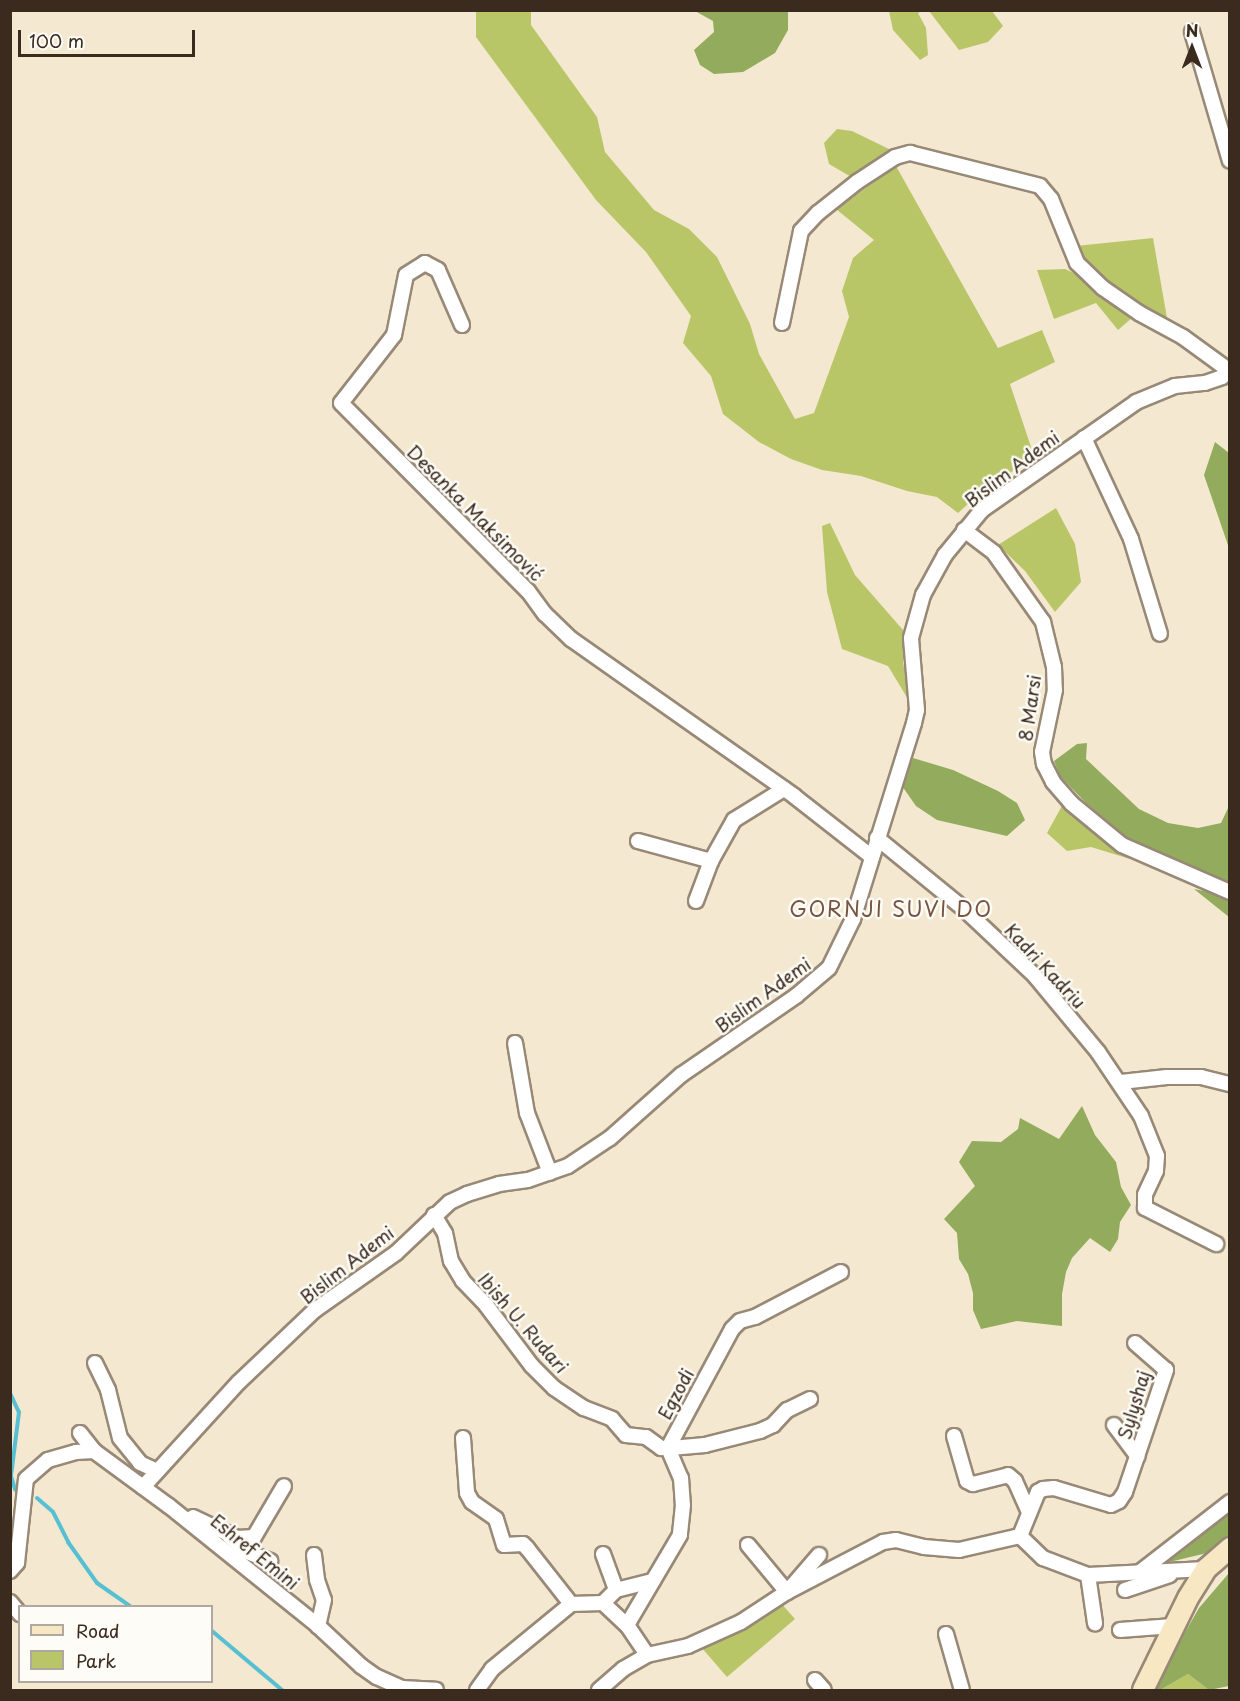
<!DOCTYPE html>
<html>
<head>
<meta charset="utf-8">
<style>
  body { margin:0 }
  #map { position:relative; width:1240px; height:1701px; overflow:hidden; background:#f4e8d0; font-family:"Playpen Sans",sans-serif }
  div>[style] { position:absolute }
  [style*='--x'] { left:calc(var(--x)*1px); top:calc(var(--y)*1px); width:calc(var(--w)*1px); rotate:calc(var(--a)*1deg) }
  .green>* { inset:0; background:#b9c668 }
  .forest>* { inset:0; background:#92ab5c }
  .stream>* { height:4px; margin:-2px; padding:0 2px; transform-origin:2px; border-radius:2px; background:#56c0d2 }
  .roads { filter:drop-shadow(2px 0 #988977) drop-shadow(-2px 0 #988977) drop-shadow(0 2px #988977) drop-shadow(0 -2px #988977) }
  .minor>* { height:14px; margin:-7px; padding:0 7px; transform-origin:7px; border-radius:7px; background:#fff }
  .secondary>* { height:20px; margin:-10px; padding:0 10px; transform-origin:10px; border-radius:10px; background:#f7e8c3 }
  span { translate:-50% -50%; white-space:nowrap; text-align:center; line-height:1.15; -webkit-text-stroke:5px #fdfcf7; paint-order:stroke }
  .street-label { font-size:18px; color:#3b2a1e }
  .quarter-label { font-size:21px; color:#785440; letter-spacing:1.5px }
  .frame { position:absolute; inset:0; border:12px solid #3b2a1e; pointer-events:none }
  .legend { position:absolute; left:18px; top:1605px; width:195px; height:78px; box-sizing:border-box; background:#fdfcf7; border:2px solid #afa8a0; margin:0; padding:8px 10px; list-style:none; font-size:18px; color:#3b2a1e }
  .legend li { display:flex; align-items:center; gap:12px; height:30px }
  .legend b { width:30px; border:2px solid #afa8a0 }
  .north { position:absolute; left:1162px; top:18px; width:60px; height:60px; -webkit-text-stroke:4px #fdfcf7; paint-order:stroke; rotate:0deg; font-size:16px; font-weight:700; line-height:24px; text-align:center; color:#3b2a1e }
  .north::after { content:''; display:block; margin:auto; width:21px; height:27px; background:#3b2a1e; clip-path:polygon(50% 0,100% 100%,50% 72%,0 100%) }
  .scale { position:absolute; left:18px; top:30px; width:177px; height:27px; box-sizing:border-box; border:3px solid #3b2a1e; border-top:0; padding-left:8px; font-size:18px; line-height:21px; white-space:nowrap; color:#3b2a1e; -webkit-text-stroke:4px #fdfcf7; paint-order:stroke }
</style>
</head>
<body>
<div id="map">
  <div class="green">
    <i style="clip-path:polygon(476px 11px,531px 11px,531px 25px,597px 117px,605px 152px,654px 210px,689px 229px,717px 257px,750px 324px,759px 354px,795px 419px,814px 413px,849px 317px,842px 291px,853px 258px,874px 240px,836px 209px,896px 166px,998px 348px,1042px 330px,1055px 362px,1010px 384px,1034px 456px,978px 495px,958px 513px,937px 497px,907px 491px,861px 476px,822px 470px,791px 459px,759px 442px,723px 414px,711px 376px,683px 343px,691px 316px,646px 252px,596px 200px,476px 37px)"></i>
    <i style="clip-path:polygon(889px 11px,923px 11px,918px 13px,926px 28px,928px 55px,920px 60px,893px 30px)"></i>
    <i style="clip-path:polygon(929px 11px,992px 11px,1003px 26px,988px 42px,959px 50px)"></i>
    <i style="clip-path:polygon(837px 129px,852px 131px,891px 150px,853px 178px,829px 164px,824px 143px)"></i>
    <i style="clip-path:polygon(1153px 238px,1167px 318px,1121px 294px,1093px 271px,1076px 246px)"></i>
    <i style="clip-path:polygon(1065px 269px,1076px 274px,1133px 317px,1118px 330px,1096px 303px,1054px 319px,1037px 270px)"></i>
    <i style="clip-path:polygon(1056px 508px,1075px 544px,1081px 582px,1055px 612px,1025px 571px,998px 545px)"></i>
    <i style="clip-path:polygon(830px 523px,855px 575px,903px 630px,903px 662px,911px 704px,888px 666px,842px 649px,827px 592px,822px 526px)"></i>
    <i style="clip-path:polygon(1063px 804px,1130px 859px,1091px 847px,1067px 851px,1047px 833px)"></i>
    <i style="clip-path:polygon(772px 1593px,795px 1619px,727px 1677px,701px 1647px)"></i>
    <i style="clip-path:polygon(1188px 1674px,1209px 1690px,1160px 1690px)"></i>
  </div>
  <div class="forest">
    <i style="clip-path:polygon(695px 11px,788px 11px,788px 30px,775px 53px,743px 72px,714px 74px,700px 65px,694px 50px,714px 32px,713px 21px)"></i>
    <i style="clip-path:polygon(1215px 442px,1229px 453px,1229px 548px,1204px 475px)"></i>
    <i style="clip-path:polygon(1087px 743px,1086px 759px,1139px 809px,1168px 823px,1198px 828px,1221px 823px,1229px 806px,1229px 883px,1129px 839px,1085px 802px,1060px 776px,1054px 761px,1077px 744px)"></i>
    <i style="clip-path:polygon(913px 758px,953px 770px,998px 791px,1017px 803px,1025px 820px,1007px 836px,937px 820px,916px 806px,902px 786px)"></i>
    <i style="clip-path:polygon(1194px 889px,1214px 893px,1229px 901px,1229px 917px)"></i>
    <i style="clip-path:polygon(1082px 1106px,1095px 1135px,1116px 1162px,1121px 1187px,1131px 1205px,1120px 1222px,1118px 1239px,1110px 1252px,1090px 1238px,1072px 1258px,1066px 1272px,1062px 1294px,1062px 1326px,1017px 1321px,981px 1329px,973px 1310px,973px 1293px,968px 1274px,959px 1259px,957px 1233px,944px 1219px,975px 1186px,959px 1162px,972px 1141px,1001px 1142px,1018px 1129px,1020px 1118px,1059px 1139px)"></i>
    <i style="clip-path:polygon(1229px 1505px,1229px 1539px,1207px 1553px,1165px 1563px,1161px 1556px)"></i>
    <i style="clip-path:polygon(1229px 1573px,1229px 1686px,1209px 1690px,1188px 1674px,1160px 1690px,1152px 1690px,1199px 1608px)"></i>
  </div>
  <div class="stream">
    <i style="--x:10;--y:1393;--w:21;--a:65"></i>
    <i style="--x:19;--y:1412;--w:64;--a:97.1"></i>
    <i style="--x:11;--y:1476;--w:14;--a:73"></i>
    <i style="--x:37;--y:1498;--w:21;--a:41"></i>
    <i style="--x:53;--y:1512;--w:34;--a:63"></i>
    <i style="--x:68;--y:1542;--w:50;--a:54.7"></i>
    <i style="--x:97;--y:1583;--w:40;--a:34.9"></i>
    <i style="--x:212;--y:1631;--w:92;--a:40.1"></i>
  </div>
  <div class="roads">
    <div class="minor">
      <i style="--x:1192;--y:32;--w:134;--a:73.6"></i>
      <i style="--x:782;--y:323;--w:94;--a:-78.3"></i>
      <i style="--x:801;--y:231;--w:25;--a:-47"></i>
      <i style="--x:818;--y:213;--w:50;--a:-38.5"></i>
      <i style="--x:857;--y:182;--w:45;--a:-33.3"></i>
      <i style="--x:895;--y:157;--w:16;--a:-15"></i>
      <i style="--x:910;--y:153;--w:134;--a:14.2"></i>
      <i style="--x:1040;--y:186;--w:17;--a:50"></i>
      <i style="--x:1051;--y:199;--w:69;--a:67.9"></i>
      <i style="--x:1077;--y:263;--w:36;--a:44"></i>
      <i style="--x:1103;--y:288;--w:44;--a:34.8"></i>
      <i style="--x:1139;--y:313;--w:50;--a:28.6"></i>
      <i style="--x:1183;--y:337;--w:54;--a:36"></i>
      <i style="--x:462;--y:325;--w:60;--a:-113.6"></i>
      <i style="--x:438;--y:270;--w:15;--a:-152"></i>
      <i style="--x:425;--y:263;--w:22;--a:148"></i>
      <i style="--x:406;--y:275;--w:61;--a:101.3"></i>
      <i style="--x:394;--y:335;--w:86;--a:127.9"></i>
      <i style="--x:341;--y:403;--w:265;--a:45.2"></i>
      <i style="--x:528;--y:591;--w:29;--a:54"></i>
      <i style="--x:545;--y:614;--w:36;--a:44"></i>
      <i style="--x:571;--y:639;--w:273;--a:35.1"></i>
      <i style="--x:794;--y:796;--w:99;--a:38"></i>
      <i style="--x:1084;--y:438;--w:111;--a:65"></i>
      <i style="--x:1131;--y:539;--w:99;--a:73"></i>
      <i style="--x:964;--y:530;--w:38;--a:37"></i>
      <i style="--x:994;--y:553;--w:85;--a:54.6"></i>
      <i style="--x:1043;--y:622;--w:46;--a:76.3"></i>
      <i style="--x:1054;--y:667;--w:23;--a:88"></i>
      <i style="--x:1055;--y:690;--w:63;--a:101.8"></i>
      <i style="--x:1042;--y:752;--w:12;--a:81"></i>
      <i style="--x:1044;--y:764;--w:20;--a:63"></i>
      <i style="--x:1053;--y:782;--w:28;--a:49"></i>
      <i style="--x:1071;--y:803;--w:66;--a:39.5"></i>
      <i style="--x:1122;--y:845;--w:118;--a:23.5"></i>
      <i style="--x:877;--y:838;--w:112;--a:39.2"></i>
      <i style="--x:964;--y:909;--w:98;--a:43.3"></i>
      <i style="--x:1035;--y:976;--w:99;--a:50.3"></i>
      <i style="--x:1098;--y:1052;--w:77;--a:56.1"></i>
      <i style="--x:1141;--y:1116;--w:43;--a:68.2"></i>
      <i style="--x:1157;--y:1156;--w:15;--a:94"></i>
      <i style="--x:1156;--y:1171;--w:26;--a:115"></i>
      <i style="--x:1145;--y:1195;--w:13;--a:90"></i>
      <i style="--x:1145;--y:1208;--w:80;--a:26.9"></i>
      <i style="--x:638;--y:841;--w:76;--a:15.3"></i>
      <i style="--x:696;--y:901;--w:43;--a:-69.4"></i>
      <i style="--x:711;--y:861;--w:47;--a:-60.7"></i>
      <i style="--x:734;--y:820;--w:59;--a:-31.8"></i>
      <i style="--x:515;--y:1043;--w:71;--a:80.3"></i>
      <i style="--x:527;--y:1113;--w:64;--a:69"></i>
      <i style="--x:1121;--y:1082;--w:46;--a:-6.2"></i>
      <i style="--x:1167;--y:1077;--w:34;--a:0"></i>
      <i style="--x:1201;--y:1077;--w:30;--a:14"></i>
      <i style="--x:434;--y:1215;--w:21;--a:59"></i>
      <i style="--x:445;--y:1233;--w:29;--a:78"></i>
      <i style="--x:451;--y:1261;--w:23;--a:59"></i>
      <i style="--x:463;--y:1281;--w:33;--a:46"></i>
      <i style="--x:486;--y:1305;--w:76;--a:53"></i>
      <i style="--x:532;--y:1366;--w:31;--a:45"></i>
      <i style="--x:554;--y:1388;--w:36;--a:34"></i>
      <i style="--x:584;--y:1408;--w:30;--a:21"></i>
      <i style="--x:612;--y:1419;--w:21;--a:49"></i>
      <i style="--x:626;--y:1435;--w:20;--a:6"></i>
      <i style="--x:646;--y:1437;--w:19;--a:36"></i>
      <i style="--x:661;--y:1448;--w:7;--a:0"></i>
      <i style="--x:668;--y:1448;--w:33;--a:67"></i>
      <i style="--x:681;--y:1478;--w:27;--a:86"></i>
      <i style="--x:683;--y:1505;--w:30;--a:96"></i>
      <i style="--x:680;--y:1535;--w:104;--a:120.5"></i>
      <i style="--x:95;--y:1363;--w:30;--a:64"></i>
      <i style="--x:108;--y:1390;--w:49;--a:76"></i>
      <i style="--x:120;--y:1438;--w:32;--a:51"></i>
      <i style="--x:140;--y:1463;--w:19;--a:25"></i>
      <i style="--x:810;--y:1399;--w:25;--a:154"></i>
      <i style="--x:787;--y:1410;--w:21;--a:133"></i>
      <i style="--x:773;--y:1425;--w:14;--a:155"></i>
      <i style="--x:760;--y:1431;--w:57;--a:165.7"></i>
      <i style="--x:705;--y:1445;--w:37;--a:175"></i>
      <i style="--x:668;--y:1448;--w:135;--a:-61.7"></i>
      <i style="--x:732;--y:1329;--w:11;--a:-45"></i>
      <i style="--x:740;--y:1321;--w:16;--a:-15"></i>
      <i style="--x:755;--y:1317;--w:97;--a:-27.6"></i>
      <i style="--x:1114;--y:1425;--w:39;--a:53"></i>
      <i style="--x:80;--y:1433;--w:23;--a:52"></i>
      <i style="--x:954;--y:1436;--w:47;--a:73.9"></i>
      <i style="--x:967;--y:1481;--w:7;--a:27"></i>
      <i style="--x:973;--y:1484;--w:36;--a:-14"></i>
      <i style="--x:1008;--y:1475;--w:9;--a:41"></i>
      <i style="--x:1015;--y:1481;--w:35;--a:66"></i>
      <i style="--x:463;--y:1438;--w:55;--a:85.8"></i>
      <i style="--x:467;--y:1493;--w:10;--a:61"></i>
      <i style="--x:472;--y:1502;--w:29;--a:35"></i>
      <i style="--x:496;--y:1519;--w:27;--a:73"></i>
      <i style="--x:504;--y:1545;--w:19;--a:-3"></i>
      <i style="--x:523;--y:1544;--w:6;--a:45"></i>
      <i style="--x:527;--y:1548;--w:71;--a:51.8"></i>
      <i style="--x:143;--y:1487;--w:142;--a:-47.6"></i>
      <i style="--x:239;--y:1382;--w:105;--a:-43.5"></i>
      <i style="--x:315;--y:1310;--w:99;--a:-35.1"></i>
      <i style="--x:396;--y:1253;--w:74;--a:-43.4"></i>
      <i style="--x:450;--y:1202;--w:19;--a:-25"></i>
      <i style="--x:467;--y:1194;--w:34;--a:-17"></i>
      <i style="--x:499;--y:1184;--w:29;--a:-8"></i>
      <i style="--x:528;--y:1180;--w:42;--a:-19.3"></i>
      <i style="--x:568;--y:1166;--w:50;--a:-33.7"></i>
      <i style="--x:610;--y:1138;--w:95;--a:-41.6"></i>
      <i style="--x:681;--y:1075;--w:140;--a:-34.5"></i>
      <i style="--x:796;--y:996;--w:43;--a:-40.3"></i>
      <i style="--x:829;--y:968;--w:55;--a:-63.9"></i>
      <i style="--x:853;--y:919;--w:205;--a:-72.7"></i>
      <i style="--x:914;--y:723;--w:13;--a:-77"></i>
      <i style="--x:917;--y:710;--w:72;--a:-94.8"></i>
      <i style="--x:911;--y:638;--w:45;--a:-74.4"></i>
      <i style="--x:923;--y:595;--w:46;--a:-61.2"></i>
      <i style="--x:945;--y:555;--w:58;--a:-50.6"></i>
      <i style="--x:982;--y:510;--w:188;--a:-35"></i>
      <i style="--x:1136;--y:402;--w:42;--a:-22.3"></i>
      <i style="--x:1175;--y:386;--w:30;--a:-6"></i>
      <i style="--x:1205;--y:383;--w:18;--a:-19"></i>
      <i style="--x:1222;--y:377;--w:9;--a:-58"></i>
      <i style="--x:193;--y:1517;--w:49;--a:25.5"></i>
      <i style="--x:237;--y:1538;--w:17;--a:-3"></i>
      <i style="--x:254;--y:1537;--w:59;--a:-59.5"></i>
      <i style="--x:229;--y:1536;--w:24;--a:42"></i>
      <i style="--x:247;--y:1552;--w:25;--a:21"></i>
      <i style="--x:1020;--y:1536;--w:48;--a:-67.8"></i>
      <i style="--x:1038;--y:1492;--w:6;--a:-31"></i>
      <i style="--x:1043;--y:1489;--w:11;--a:-5"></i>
      <i style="--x:1054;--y:1488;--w:59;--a:16.6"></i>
      <i style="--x:1111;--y:1505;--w:9;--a:-27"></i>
      <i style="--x:1119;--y:1501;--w:11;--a:-56"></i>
      <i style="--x:1125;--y:1492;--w:129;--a:-71.4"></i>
      <i style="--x:1166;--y:1370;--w:41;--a:-138.9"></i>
      <i style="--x:1020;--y:1536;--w:32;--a:44"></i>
      <i style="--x:1043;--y:1558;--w:48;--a:20.7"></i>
      <i style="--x:1088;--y:1575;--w:118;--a:-2.9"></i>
      <i style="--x:748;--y:1545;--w:61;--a:50.3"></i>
      <i style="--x:787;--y:1592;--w:108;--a:-27.5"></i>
      <i style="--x:883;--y:1542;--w:13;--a:-9"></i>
      <i style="--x:896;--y:1540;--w:29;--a:14"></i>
      <i style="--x:924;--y:1547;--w:35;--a:5"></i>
      <i style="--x:959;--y:1550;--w:63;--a:-12.9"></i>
      <i style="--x:603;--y:1554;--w:38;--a:70"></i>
      <i style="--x:314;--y:1555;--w:25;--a:83"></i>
      <i style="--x:317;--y:1580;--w:21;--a:71"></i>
      <i style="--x:324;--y:1600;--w:27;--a:103"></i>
      <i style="--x:10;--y:1571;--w:11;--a:-49"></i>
      <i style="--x:17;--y:1563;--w:84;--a:-83.9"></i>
      <i style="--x:26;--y:1479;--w:29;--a:-41"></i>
      <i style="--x:48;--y:1460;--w:29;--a:-16"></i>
      <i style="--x:76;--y:1452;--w:18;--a:-3"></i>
      <i style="--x:94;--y:1451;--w:93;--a:36.3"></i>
      <i style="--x:169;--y:1506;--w:191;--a:38.8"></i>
      <i style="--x:318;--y:1626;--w:59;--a:42.9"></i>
      <i style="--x:361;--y:1666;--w:19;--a:35"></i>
      <i style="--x:377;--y:1677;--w:27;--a:24"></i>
      <i style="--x:402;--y:1688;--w:34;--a:3"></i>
      <i style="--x:1140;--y:1572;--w:114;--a:-37.9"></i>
      <i style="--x:1088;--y:1575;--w:49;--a:81.7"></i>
      <i style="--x:1125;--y:1590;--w:47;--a:-18.4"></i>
      <i style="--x:10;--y:1602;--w:16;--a:50"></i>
      <i style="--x:603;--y:1603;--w:18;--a:-45"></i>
      <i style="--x:616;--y:1590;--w:38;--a:-14"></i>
      <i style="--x:1120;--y:1630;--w:53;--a:-4.3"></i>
      <i style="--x:946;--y:1634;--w:58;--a:74.1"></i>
      <i style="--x:815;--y:1680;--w:13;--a:48"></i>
      <i style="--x:477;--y:1690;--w:26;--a:-54"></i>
      <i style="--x:492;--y:1669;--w:102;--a:-39.4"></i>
      <i style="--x:571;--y:1604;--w:32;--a:-2"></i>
      <i style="--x:603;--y:1603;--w:33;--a:43"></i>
      <i style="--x:627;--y:1625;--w:36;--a:56"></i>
      <i style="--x:599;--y:1690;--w:32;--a:-41"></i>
      <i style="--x:623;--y:1669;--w:28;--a:-30"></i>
      <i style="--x:647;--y:1655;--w:42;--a:-12.4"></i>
      <i style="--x:688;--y:1646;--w:58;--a:-24.4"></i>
      <i style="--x:741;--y:1622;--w:55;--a:-33.1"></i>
      <i style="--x:787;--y:1592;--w:49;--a:-49.1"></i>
    </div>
    <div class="secondary">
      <i style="--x:1143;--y:1690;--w:102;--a:-63.9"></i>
      <i style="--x:1188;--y:1598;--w:34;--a:-58"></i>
      <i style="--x:1206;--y:1569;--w:32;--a:-41"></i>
    </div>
  </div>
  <div class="street-label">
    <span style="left:1012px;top:469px;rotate:-37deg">Bislim Ademi</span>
    <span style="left:475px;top:513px;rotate:45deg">Desanka Maksimović</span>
    <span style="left:1030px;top:708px;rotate:-82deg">8 Marsi</span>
    <span style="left:1045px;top:966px;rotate:47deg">Kadri Kadriu</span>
    <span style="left:763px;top:995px;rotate:-36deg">Bislim Ademi</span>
    <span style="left:347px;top:1265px;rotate:-38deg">Bislim Ademi</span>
    <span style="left:523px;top:1323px;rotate:49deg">Ibish U. Rudari</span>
    <span style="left:676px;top:1394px;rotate:-62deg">Egzodi</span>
    <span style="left:1134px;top:1405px;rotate:-73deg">Sylyshaj</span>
    <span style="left:255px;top:1552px;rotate:39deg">Eshref Emini</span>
  </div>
  <div class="quarter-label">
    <span style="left:891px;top:908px">GORNJI SUVI DO</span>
  </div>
  <div class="frame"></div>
  <ul class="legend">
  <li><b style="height:8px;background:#f7e8c3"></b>Road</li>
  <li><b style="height:16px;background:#b9c668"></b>Park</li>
  </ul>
  <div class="north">N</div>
  <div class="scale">100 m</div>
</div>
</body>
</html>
